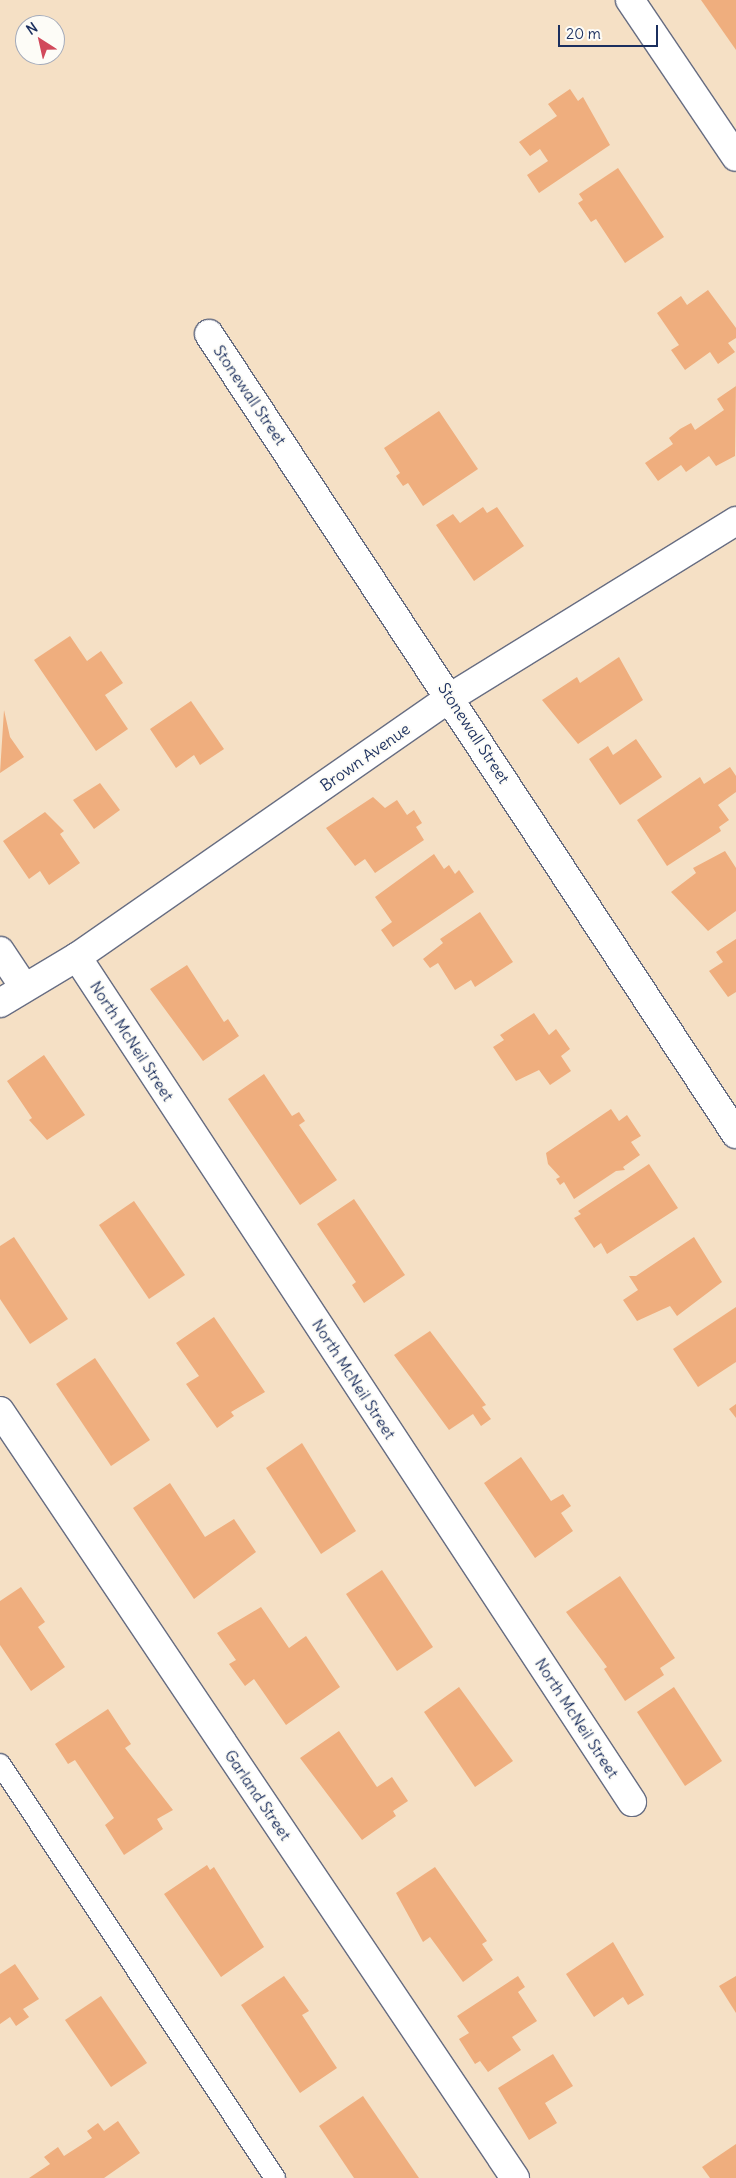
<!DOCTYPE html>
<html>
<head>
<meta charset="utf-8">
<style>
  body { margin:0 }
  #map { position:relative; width:736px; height:2178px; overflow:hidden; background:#f5e0c5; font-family:Delius,sans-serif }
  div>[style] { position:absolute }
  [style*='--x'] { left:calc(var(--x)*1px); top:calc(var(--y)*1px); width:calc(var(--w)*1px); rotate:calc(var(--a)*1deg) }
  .building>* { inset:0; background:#efae7e }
  .roads { filter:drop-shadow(1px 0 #676d82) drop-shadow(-1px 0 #676d82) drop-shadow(0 1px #676d82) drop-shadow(0 -1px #676d82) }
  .lane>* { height:20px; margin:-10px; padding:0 10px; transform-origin:10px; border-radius:10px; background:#fff }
  .street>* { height:28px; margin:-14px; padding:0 14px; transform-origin:14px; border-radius:14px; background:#fff }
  span { translate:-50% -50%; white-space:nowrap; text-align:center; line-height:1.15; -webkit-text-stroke:4px #fdfcf7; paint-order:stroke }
  .street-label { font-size:16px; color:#1b2f5e }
  .north { position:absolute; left:15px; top:15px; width:50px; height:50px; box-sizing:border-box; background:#fdfcf7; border:1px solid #a3aaba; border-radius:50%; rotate:325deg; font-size:14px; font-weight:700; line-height:20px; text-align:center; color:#1b2f5e }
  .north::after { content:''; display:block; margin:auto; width:18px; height:22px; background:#d1495b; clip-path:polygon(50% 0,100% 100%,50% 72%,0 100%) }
  .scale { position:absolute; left:558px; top:25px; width:100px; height:22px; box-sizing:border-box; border:2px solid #1b2f5e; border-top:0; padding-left:6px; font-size:15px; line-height:18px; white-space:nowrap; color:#1b2f5e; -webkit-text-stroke:4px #fdfcf7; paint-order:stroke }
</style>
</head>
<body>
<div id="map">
  <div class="building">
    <i style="clip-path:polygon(701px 0,736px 0,736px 50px)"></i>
    <i style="clip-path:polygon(570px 89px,578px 101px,583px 97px,610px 145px,539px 193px,527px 175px,548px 161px,540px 149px,530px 156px,519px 142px,557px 116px,548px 104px)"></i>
    <i style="clip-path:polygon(618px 168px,664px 237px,625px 263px,596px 219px,591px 222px,578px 203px,583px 200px,579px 194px)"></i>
    <i style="clip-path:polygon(708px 290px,736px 328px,736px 338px,728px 343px,735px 352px,718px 364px,710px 352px,685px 370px,671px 350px,679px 345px,657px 313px,681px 296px,687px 305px)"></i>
    <i style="clip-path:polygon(736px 380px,735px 456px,716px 466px,709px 456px,686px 472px,681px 465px,658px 481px,645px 463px,673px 444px,669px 438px,680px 429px,691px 423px,695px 430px,724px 410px,717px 399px,736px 386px)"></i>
    <i style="clip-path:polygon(439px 411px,478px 469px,423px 506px,408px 483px,403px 486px,396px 476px,400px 473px,384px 448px)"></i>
    <i style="clip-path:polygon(483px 507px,487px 513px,497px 507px,524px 546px,474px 581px,436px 525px,453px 514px,460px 523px)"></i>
    <i style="clip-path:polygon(70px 636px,87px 661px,101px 651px,123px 683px,105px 695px,128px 729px,96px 751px,34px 660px)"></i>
    <i style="clip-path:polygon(619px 657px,643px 700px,578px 744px,542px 700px,577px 677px,580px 683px)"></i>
    <i style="clip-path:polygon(191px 701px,224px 749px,200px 765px,194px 755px,176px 768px,150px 729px)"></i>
    <i style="clip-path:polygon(4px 710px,10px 737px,24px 757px,0 773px)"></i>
    <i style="clip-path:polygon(636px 739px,662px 777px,620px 805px,589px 759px,608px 746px,613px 755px)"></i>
    <i style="clip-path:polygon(730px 767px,736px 776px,736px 792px,718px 805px,729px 820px,719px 827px,721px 831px,667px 866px,637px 820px,700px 777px,704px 784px)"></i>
    <i style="clip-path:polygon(100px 783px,120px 810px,94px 829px,73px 800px)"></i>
    <i style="clip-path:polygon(373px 797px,385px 808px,397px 800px,407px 815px,414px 810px,422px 823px,416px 827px,424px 840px,375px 873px,365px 859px,355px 866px,326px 828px)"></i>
    <i style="clip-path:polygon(45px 812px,64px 831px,60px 834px,80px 863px,49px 885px,40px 871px,29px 879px,3px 841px)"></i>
    <i style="clip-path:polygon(725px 851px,736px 868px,736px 911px,708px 931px,671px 892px,696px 873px,693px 868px)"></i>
    <i style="clip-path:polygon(434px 854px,444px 869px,449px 865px,455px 874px,459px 870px,474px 892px,393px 947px,381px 930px,392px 922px,375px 897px)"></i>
    <i style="clip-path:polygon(480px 912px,513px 962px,475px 987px,471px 980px,455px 990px,438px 963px,430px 968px,423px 959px,443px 943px,440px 939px)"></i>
    <i style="clip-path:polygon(736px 939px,736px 992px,728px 997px,709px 971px,723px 962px,716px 952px)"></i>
    <i style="clip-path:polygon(187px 965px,224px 1022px,228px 1019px,239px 1036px,203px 1061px,150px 989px)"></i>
    <i style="clip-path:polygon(534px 1013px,549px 1035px,556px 1029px,570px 1049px,561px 1056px,571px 1071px,550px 1085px,539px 1070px,516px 1081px,493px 1047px,504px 1040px,500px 1035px)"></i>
    <i style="clip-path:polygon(44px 1055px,85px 1115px,47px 1140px,29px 1120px,32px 1118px,7px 1081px)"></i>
    <i style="clip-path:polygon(264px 1074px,292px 1116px,299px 1112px,305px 1121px,299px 1125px,337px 1180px,300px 1205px,228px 1099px)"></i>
    <i style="clip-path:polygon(611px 1109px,619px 1121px,627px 1115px,641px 1136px,631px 1142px,640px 1155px,623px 1167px,625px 1170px,616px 1171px,574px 1199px,564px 1182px,560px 1185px,556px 1179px,560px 1177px,548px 1164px,546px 1153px)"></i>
    <i style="clip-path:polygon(649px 1164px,678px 1208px,607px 1254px,601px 1243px,594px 1248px,574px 1218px,581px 1214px,578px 1211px)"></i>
    <i style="clip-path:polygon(354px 1199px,405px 1275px,364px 1303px,352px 1285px,356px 1282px,317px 1224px)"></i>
    <i style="clip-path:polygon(134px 1201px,185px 1275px,149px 1299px,99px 1225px)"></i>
    <i style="clip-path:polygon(14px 1237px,68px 1319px,30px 1344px,0 1299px,0 1246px)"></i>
    <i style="clip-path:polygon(694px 1237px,722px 1282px,677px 1316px,670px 1306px,637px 1321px,623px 1300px,638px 1290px,629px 1276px,636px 1276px)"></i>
    <i style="clip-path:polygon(736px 1307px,736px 1362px,698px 1387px,673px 1349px)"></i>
    <i style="clip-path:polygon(214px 1317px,265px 1392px,231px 1412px,234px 1416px,217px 1428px,186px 1384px,199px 1376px,176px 1343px)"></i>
    <i style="clip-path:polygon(430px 1331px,486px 1405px,482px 1407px,491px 1419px,481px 1426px,473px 1414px,449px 1430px,394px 1355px)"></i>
    <i style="clip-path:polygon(95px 1358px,150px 1440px,111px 1466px,56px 1384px)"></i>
    <i style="clip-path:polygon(736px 1404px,736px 1418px,729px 1409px)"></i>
    <i style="clip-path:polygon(302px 1443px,356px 1531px,321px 1554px,266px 1468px)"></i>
    <i style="clip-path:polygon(521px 1457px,551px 1501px,563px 1494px,571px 1506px,561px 1513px,573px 1531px,535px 1558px,484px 1483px)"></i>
    <i style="clip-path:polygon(170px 1483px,205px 1537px,234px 1519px,256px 1552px,194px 1599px,133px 1508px)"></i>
    <i style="clip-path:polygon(382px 1570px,433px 1647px,397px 1671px,346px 1594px)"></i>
    <i style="clip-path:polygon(620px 1576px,675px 1658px,660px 1668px,664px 1675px,625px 1701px,604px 1669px,607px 1667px,566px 1612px)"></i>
    <i style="clip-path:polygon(21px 1587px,45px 1622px,38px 1627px,65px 1667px,31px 1691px,0 1645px,0 1601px)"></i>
    <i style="clip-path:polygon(261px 1607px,289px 1648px,306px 1636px,340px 1687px,286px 1725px,254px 1679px,245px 1686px,229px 1664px,236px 1660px,217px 1633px)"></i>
    <i style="clip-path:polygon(459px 1687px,513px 1761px,475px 1787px,424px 1712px)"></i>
    <i style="clip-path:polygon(674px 1687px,722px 1761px,685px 1786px,637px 1712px)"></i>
    <i style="clip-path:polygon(108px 1709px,131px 1744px,125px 1748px,173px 1810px,157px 1819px,163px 1829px,124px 1855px,105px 1825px,114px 1818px,75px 1760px,68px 1764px,55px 1744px)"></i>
    <i style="clip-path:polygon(339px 1731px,377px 1787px,392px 1777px,408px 1801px,393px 1811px,396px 1816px,362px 1840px,300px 1758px)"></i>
    <i style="clip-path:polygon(207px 1865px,210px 1870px,214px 1867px,264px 1947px,221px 1977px,164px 1894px)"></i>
    <i style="clip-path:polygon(435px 1867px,487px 1941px,482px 1944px,493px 1960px,463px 1982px,430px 1937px,423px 1942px,396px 1893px)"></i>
    <i style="clip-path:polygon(613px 1942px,644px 1995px,628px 2005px,623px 1997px,594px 2017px,566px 1974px)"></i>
    <i style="clip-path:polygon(15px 1964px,39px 1999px,23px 2009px,29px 2017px,16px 2026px,10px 2017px,0 2024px,0 1974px)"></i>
    <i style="clip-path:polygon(284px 1976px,309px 2011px,302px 2015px,337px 2068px,300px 2093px,241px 2005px)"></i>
    <i style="clip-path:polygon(518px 1976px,525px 1987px,518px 1992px,537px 2021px,512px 2037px,521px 2050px,488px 2072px,480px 2061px,475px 2064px,459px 2039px,469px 2033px,457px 2016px)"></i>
    <i style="clip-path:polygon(736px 1976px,736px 2013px,719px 1986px)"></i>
    <i style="clip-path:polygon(101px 1996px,147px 2063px,111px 2087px,65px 2020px)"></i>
    <i style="clip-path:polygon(553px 2054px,573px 2086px,545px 2103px,557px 2123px,529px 2140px,498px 2088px)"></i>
    <i style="clip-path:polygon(363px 2096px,419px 2178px,354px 2178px,319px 2126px)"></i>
    <i style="clip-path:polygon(118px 2121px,140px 2153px,104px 2178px,29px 2178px,50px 2164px,44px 2157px,58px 2147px,64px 2156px,92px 2138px,87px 2131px,98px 2123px,104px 2131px)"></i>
    <i style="clip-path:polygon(736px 2144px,736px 2178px,710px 2178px,702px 2167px)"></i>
  </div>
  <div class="roads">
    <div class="lane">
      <i style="--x:0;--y:1764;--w:497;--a:56.4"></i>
    </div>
    <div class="street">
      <i style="--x:630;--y:0;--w:189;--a:56"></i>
      <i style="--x:209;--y:334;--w:958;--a:56.63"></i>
      <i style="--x:0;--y:951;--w:43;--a:56.3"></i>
      <i style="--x:77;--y:957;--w:1011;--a:56.7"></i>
      <i style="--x:0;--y:1003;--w:90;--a:-30.9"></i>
      <i style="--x:77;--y:957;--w:455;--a:-34.8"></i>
      <i style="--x:451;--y:697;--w:335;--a:-31.7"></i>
      <i style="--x:0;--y:1411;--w:924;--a:56.12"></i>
    </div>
  </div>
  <div class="street-label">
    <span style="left:250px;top:395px;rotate:56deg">Stonewall Street</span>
    <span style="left:474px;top:733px;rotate:57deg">Stonewall Street</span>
    <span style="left:365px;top:757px;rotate:-35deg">Brown Avenue</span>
    <span style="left:132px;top:1041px;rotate:57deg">North McNeil Street</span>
    <span style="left:354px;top:1379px;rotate:57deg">North McNeil Street</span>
    <span style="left:577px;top:1718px;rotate:57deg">North McNeil Street</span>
    <span style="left:258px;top:1795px;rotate:56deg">Garland Street</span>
  </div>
  <div class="north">N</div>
  <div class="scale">20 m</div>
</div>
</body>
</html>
